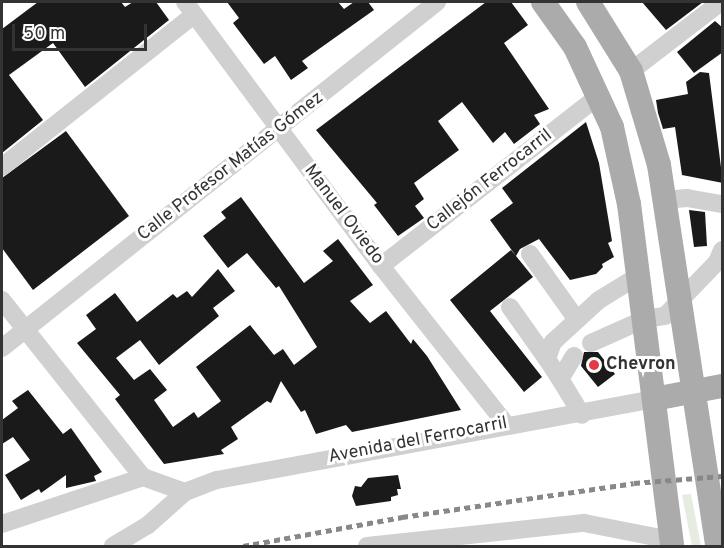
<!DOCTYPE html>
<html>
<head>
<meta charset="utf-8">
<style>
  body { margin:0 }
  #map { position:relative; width:724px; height:548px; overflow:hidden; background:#fff; font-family:Overpass,sans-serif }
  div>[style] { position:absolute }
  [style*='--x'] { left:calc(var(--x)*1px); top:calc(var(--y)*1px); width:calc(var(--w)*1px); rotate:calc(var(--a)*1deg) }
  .green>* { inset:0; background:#e6ecdf }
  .building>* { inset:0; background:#1a1a1a }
  .minor>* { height:18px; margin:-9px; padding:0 9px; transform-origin:9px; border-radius:9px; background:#d0d0d0 }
  .major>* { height:24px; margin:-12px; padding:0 12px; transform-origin:12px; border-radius:12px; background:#ababab }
  .rail>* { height:4.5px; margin-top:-2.25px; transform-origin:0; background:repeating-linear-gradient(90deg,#888 0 6px,transparent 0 10.5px) }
  .dots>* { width:16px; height:16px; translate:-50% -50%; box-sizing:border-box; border:3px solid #fff; border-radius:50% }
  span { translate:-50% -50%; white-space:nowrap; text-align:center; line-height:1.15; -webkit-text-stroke:6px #fff; paint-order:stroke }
  .street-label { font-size:18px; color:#333 }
  .poi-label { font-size:18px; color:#333; font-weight:700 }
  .left { translate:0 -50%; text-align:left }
  .frame { position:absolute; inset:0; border:3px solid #333; pointer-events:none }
  .scale { position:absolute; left:12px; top:24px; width:135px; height:27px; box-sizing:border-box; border:3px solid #333; border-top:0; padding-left:8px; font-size:18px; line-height:21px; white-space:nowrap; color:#333; -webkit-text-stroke:4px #fff; paint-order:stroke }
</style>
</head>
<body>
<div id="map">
  <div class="green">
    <i style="clip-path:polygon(691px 494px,701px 546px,692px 546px,682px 495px)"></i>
  </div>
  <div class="building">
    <i style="clip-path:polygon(38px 2px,121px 2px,125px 7px,133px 2px,156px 2px,169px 20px,85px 87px,53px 43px,9px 75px,43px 120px,2px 153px,2px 29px)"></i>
    <i style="clip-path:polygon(227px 2px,338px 2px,344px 9px,354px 2px,368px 2px,374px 10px,302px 61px,308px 68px,291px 80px,275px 56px,264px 64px,233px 23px,239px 18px)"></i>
    <i style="clip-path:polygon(486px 2px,511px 2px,528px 25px,504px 43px,549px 109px,534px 115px,540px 124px,514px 144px,505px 132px,493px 143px,462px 102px,438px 121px,459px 150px,414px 183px,424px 199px,415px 206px,424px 218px,398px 236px,374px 205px,377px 203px,316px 130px)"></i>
    <i style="clip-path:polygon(642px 2px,703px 2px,666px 30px)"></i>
    <i style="clip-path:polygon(715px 21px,723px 28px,723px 52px,694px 73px,677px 52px)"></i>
    <i style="clip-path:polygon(700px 72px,709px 73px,723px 183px,682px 175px,675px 127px,663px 129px,658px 113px,656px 100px,688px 94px,686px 82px)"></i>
    <i style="clip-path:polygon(586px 122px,599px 163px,612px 241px,608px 243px,614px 257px,602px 264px,603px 267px,596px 274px,570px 280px,539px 239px,520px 249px,516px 256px,533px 277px,490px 311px,542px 377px,524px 392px,450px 300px,511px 250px,516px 256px,490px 220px,513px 203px,502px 188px)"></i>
    <i style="clip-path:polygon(66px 131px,129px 216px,33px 290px,2px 248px,2px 178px)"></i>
    <i style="clip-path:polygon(241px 197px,304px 283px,333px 261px,323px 251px,338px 239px,373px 285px,350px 301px,370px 323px,386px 311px,411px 344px,413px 339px,427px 356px,461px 410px,352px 432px,346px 425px,316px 434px,305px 410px,301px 412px,281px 381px,271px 403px,267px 401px,231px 427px,238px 439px,221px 450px,224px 454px,164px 464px,115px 399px,120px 395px,77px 343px,96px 329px,86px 315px,115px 293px,137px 322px,173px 294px,177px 298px,187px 291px,192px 297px,218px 269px,235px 291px,213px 308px,219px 316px,159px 365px,140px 340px,116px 358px,134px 380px,150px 369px,167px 390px,154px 400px,173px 427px,194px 412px,198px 418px,221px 401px,196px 367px,250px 325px,274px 355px,283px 349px,294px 365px,317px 347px,279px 286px,276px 288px,247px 253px,228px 268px,203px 236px,226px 218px,221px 212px)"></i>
    <i style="clip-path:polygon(689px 210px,705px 212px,707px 246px,694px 247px)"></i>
    <i style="clip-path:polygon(584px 352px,598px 352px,615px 374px,598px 387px,581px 366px)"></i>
    <i style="clip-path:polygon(28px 390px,63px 434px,71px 428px,102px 472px,94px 476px,96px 481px,66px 488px,66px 475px,41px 493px,39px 489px,21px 500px,5px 475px,30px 460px,13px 437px,2px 444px,2px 420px,18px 408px,12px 401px)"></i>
    <i style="clip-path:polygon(398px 475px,401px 489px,397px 489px,398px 495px,391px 497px,391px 501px,356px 506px,352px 496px,355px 486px,361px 487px,368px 478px)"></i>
  </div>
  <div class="minor">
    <i style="--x:185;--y:2;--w:329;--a:53.4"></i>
    <i style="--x:381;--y:266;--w:201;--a:51.7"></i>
    <i style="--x:631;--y:71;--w:113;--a:-37.5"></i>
    <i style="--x:2;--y:167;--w:245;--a:-38.4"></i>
    <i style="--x:664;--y:200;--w:23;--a:-5"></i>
    <i style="--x:687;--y:198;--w:36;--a:10"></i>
    <i style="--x:530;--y:254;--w:81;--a:54.5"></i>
    <i style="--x:381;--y:266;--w:278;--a:-38"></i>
    <i style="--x:2;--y:300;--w:226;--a:51.5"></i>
    <i style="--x:143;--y:477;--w:45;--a:19.7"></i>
    <i style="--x:510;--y:307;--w:64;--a:54.6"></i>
    <i style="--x:591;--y:343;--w:59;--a:-24"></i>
    <i style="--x:645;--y:319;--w:20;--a:-9"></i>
    <i style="--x:665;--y:316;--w:75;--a:-46.1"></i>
    <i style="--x:717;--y:262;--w:13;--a:-67"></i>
    <i style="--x:2;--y:348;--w:556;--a:-38.5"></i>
    <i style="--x:574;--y:356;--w:27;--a:121"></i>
    <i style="--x:560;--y:379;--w:42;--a:58.6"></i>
    <i style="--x:560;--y:379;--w:24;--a:-123"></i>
    <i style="--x:547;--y:359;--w:18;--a:-71"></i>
    <i style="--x:553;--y:342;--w:62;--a:-42.4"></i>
    <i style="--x:599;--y:300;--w:46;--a:-31.6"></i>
    <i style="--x:2;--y:524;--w:149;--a:-18.4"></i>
    <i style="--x:113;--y:546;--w:41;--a:-31"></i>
    <i style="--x:148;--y:525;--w:50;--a:-41.7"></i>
    <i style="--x:185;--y:492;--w:34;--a:-21"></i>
    <i style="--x:217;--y:480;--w:444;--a:-10.5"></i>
    <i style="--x:367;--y:546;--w:218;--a:-6.1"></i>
    <i style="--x:584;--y:523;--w:89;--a:11.1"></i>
  </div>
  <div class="major">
    <i style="--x:543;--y:2;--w:55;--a:54.6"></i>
    <i style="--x:575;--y:47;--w:88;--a:65.2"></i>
    <i style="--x:612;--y:127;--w:79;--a:77.6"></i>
    <i style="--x:629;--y:204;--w:345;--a:82.8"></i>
    <i style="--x:588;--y:2;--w:81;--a:58.1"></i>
    <i style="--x:631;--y:71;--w:98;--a:73.4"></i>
    <i style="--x:659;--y:165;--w:385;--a:81.3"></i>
    <i style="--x:654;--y:399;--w:69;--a:-10.8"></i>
  </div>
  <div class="rail">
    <i style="--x:243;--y:546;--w:162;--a:-10.3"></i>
    <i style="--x:402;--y:517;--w:234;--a:-8.3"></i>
    <i style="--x:634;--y:483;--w:88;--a:-4.5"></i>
  </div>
  <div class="dots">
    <i style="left:594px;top:365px;background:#e63946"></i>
  </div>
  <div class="street-label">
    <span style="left:231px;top:167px;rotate:-38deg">Calle Profesor Matías Gómez</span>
    <span style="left:490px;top:181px;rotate:-38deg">Callejón Ferrocarril</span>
    <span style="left:343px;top:215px;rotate:53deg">Manuel Oviedo</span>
    <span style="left:418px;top:441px;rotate:-11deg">Avenida del Ferrocarril</span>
  </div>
  <div class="poi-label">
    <span class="left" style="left:606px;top:365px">Chevron</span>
  </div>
  <div class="frame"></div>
  <div class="scale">50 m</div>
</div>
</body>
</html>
